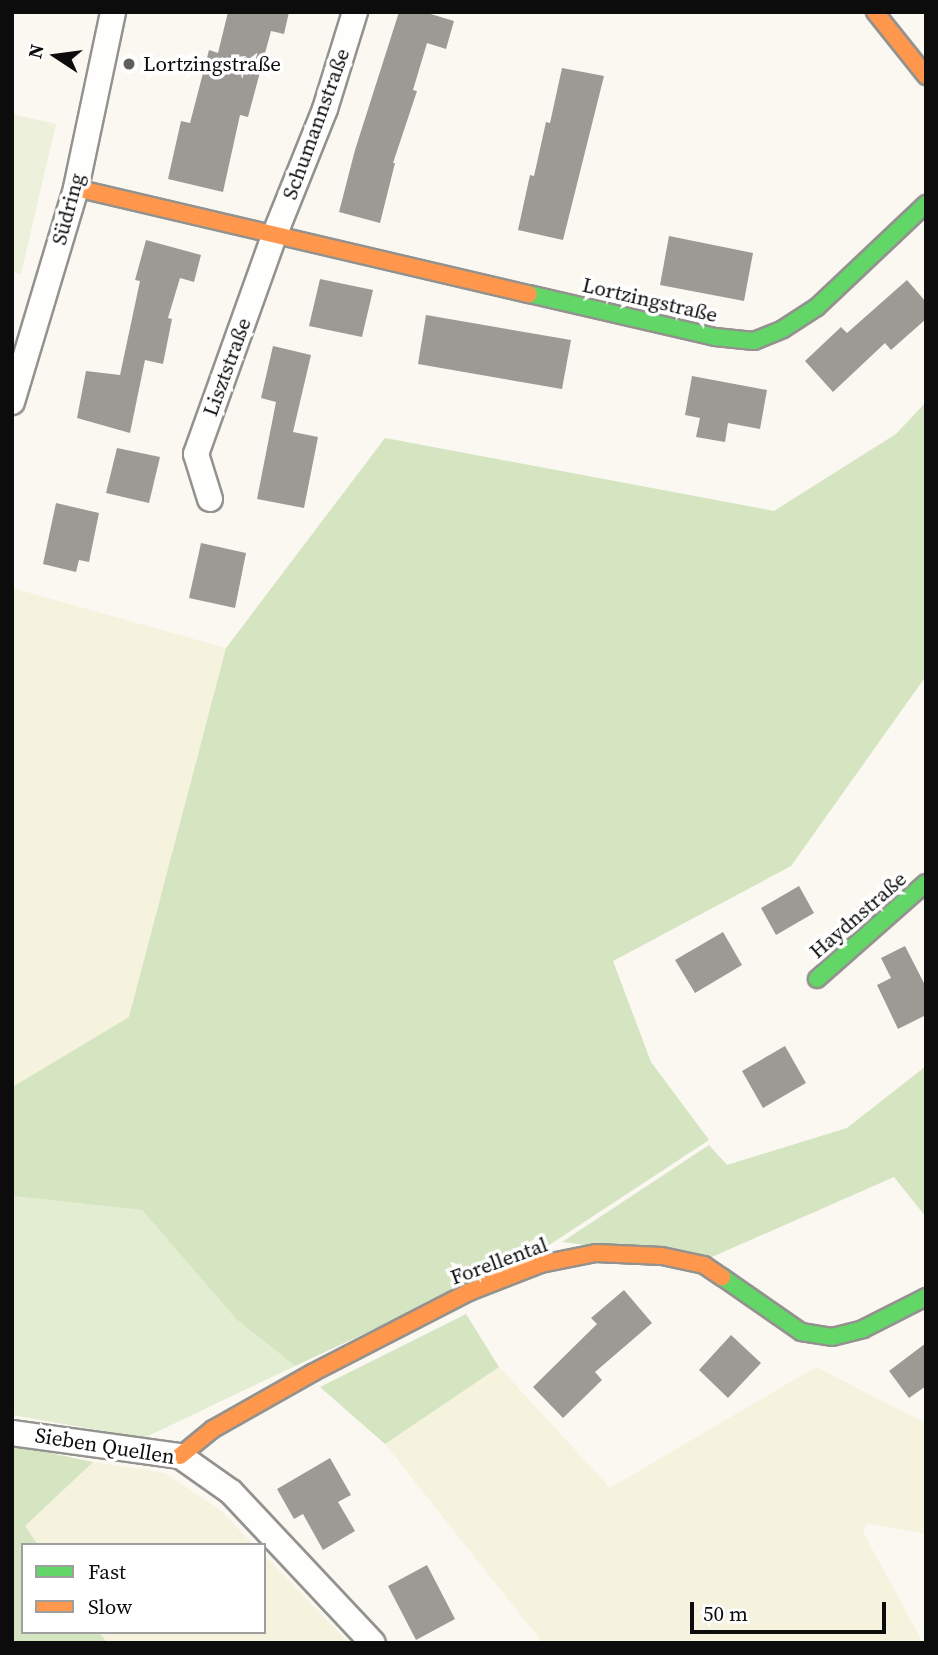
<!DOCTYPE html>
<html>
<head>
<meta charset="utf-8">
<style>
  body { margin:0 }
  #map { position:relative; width:938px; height:1655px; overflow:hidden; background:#faf8f0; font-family:"Source Serif 4",serif }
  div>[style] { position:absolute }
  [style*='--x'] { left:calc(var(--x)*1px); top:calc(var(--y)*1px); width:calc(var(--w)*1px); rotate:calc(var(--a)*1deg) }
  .farmland>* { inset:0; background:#f5f2de }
  .green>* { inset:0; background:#e3edd2 }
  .forest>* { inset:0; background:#d5e4c1 }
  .pitch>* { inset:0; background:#edf1dc }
  .building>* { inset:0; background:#9d9a96 }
  .roads { filter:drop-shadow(2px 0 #93928f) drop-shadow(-2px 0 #93928f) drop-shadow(0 2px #93928f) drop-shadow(0 -2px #93928f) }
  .street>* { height:24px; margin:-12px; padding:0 12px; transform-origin:12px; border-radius:12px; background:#fefefd }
  .fast>* { height:16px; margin:-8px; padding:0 8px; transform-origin:8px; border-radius:8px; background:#63d668 }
  .slow>* { height:16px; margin:-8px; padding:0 8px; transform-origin:8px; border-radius:8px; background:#ff974d }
  .dots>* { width:19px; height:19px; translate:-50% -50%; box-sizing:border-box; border:4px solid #fff; border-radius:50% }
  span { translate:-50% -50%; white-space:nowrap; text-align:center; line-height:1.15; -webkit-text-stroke:7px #fff; paint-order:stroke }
  .poi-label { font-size:21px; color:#0c0c0c }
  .left { translate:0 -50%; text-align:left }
  .street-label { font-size:21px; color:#0c0c0c }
  .frame { position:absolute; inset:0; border:14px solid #0c0c0c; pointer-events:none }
  .legend { position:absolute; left:21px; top:1543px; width:245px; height:91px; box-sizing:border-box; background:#fff; border:2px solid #9e9e9e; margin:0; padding:9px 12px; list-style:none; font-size:21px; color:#0c0c0c }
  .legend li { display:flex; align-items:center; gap:14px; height:35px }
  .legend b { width:35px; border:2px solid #9e9e9e }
  .north { position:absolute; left:21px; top:21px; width:70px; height:70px; -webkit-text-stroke:5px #fff; paint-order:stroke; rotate:283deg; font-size:19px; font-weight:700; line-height:28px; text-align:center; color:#0c0c0c }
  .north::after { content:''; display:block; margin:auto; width:24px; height:32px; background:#0c0c0c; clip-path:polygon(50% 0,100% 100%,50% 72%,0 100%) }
  .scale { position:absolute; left:690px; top:1602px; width:196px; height:32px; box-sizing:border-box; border:4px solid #0c0c0c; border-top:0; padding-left:9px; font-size:21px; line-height:24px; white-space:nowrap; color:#0c0c0c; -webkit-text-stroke:5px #fff; paint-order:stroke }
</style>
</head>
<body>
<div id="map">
  <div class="farmland">
    <i style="clip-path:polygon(12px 588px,226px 648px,129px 1017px,14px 1086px)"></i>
    <i style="clip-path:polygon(499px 1367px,610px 1488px,816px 1367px,926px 1423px,926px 1534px,867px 1523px,863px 1532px,923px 1643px,543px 1643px,385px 1444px)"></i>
    <i style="clip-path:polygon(93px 1462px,165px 1473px,219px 1509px,254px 1545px,38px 1545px,25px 1526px)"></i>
    <i style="clip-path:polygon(264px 1555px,349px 1643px,107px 1643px,99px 1632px,264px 1632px)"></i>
  </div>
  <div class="green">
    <i style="clip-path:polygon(12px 1196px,142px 1210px,236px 1319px,295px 1366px,144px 1438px,12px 1415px)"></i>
  </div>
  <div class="forest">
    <i style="clip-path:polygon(926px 402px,926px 676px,791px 866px,613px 961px,651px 1062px,709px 1140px,537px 1253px,295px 1366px,236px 1319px,142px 1210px,12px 1196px,14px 1086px,129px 1017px,226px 648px,385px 438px,774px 511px,896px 434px)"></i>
    <i style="clip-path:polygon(926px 1066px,926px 1217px,894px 1177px,705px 1260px,562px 1242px,709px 1145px,727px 1165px,847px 1128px)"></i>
    <i style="clip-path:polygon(466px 1314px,499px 1367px,385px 1444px,320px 1387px)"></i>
    <i style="clip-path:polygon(12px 1445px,93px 1462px,25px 1526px,38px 1545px,23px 1545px,23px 1632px,99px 1632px,107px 1643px,12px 1643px)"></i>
  </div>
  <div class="pitch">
    <i style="clip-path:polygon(12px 114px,56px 124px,21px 274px,12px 272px)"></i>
  </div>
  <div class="building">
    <i style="clip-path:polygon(228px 12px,289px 12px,284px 34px,271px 31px,248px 117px,240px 115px,223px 192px,168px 179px,181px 121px,190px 123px,209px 50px,218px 53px)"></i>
    <i style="clip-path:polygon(399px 12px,424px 12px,454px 21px,446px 49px,427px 43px,413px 90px,417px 91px,393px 163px,395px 163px,380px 223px,339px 212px,355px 150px)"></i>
    <i style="clip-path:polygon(562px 68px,604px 76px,563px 240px,518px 230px,530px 175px,534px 176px,546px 122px,550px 123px)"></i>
    <i style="clip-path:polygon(669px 236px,753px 253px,744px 301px,660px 285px)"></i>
    <i style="clip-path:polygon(146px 240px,201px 255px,194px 282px,180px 278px,168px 318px,172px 319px,163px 364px,145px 360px,130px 433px,77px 418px,86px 371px,120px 375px,140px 281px,135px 280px)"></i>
    <i style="clip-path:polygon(320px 279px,373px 290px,362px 337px,309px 326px)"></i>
    <i style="clip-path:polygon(907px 280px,926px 302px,926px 319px,891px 350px,885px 343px,833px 392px,805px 361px,841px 327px,847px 333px)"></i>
    <i style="clip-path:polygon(426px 315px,571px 340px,562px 389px,418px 364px)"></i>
    <i style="clip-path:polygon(273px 346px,311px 355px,293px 432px,318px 437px,304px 508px,257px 499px,276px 402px,261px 398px)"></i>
    <i style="clip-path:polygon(692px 376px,767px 390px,760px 429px,728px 423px,725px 442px,696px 437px,700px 418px,685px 415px)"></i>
    <i style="clip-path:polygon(117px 448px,160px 457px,149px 503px,106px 493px)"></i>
    <i style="clip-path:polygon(56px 503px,99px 513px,89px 562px,79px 560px,76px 572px,43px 564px)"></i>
    <i style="clip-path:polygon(201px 543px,246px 553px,235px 608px,189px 598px)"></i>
    <i style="clip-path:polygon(799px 886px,814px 913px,776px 935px,761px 908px)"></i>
    <i style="clip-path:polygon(723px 932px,742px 965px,695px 993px,675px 960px)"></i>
    <i style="clip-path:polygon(905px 946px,926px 987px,926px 1015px,898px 1029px,877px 985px,891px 978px,881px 958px)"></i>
    <i style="clip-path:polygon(785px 1046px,806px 1083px,763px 1108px,742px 1071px)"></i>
    <i style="clip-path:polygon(624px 1290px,652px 1323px,595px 1372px,602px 1380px,563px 1418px,533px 1387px,597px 1324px,591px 1318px)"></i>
    <i style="clip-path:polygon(731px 1335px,761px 1363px,728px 1398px,699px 1370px)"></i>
    <i style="clip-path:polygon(926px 1343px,926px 1386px,909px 1398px,889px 1371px)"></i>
    <i style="clip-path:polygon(330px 1458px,351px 1495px,338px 1502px,355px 1531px,323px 1550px,303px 1514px,294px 1519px,277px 1489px)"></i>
    <i style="clip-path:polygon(427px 1565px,455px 1619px,416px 1640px,388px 1586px)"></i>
  </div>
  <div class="roads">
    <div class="street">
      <i style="--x:12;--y:402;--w:223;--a:-73.3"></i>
      <i style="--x:76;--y:188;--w:180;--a:-78.1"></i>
      <i style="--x:210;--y:499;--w:47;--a:-107.3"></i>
      <i style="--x:196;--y:454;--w:232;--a:-70.3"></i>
      <i style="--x:274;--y:236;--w:137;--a:-68.1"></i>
      <i style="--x:325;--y:109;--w:102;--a:-72.8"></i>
      <i style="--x:12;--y:1433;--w:170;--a:7.8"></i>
      <i style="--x:180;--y:1456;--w:62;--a:35.2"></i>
      <i style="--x:231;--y:1492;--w:207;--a:46.8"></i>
    </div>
    <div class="fast">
      <i style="--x:529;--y:294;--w:191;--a:13"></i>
      <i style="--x:715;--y:337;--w:39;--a:6"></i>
      <i style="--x:754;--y:341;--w:31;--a:-22"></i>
      <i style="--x:783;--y:329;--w:40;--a:-32.9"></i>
      <i style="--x:817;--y:307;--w:150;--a:-43.4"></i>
      <i style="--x:817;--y:979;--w:145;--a:-41.4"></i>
      <i style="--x:722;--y:1277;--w:96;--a:34.8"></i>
      <i style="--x:801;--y:1332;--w:31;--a:9"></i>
      <i style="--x:832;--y:1337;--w:32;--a:-14"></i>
      <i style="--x:863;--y:1329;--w:71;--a:-26.9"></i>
    </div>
    <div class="slow">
      <i style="--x:875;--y:12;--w:82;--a:51.4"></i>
      <i style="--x:76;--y:188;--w:465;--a:13.2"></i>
      <i style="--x:180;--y:1456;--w:43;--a:-39.3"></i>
      <i style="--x:213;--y:1429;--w:114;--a:-29.5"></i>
      <i style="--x:312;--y:1373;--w:177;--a:-27.3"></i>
      <i style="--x:469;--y:1292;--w:77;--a:-21.3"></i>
      <i style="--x:541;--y:1264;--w:56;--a:-11.3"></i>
      <i style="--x:596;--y:1253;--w:66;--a:2.6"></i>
      <i style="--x:662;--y:1256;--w:43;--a:12.1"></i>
      <i style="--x:704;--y:1265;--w:22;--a:34"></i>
    </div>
  </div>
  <div class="dots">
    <i style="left:129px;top:64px;background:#5f5f5c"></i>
  </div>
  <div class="poi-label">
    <span class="left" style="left:143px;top:64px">Lortzingstraße</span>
  </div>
  <div class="street-label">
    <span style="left:316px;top:124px;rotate:-70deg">Schumannstraße</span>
    <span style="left:68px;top:209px;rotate:-75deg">Südring</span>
    <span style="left:650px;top:300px;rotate:13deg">Lortzingstraße</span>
    <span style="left:227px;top:367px;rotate:-70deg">Lisztstraße</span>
    <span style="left:858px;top:915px;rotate:-41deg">Haydnstraße</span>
    <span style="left:499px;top:1261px;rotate:-20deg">Forellental</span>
    <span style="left:105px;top:1446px;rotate:9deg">Sieben Quellen</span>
  </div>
  <div class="frame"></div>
  <ul class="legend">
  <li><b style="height:9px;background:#63d668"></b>Fast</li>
  <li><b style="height:9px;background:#ff974d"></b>Slow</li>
  </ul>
  <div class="north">N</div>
  <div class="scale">50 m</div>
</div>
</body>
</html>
